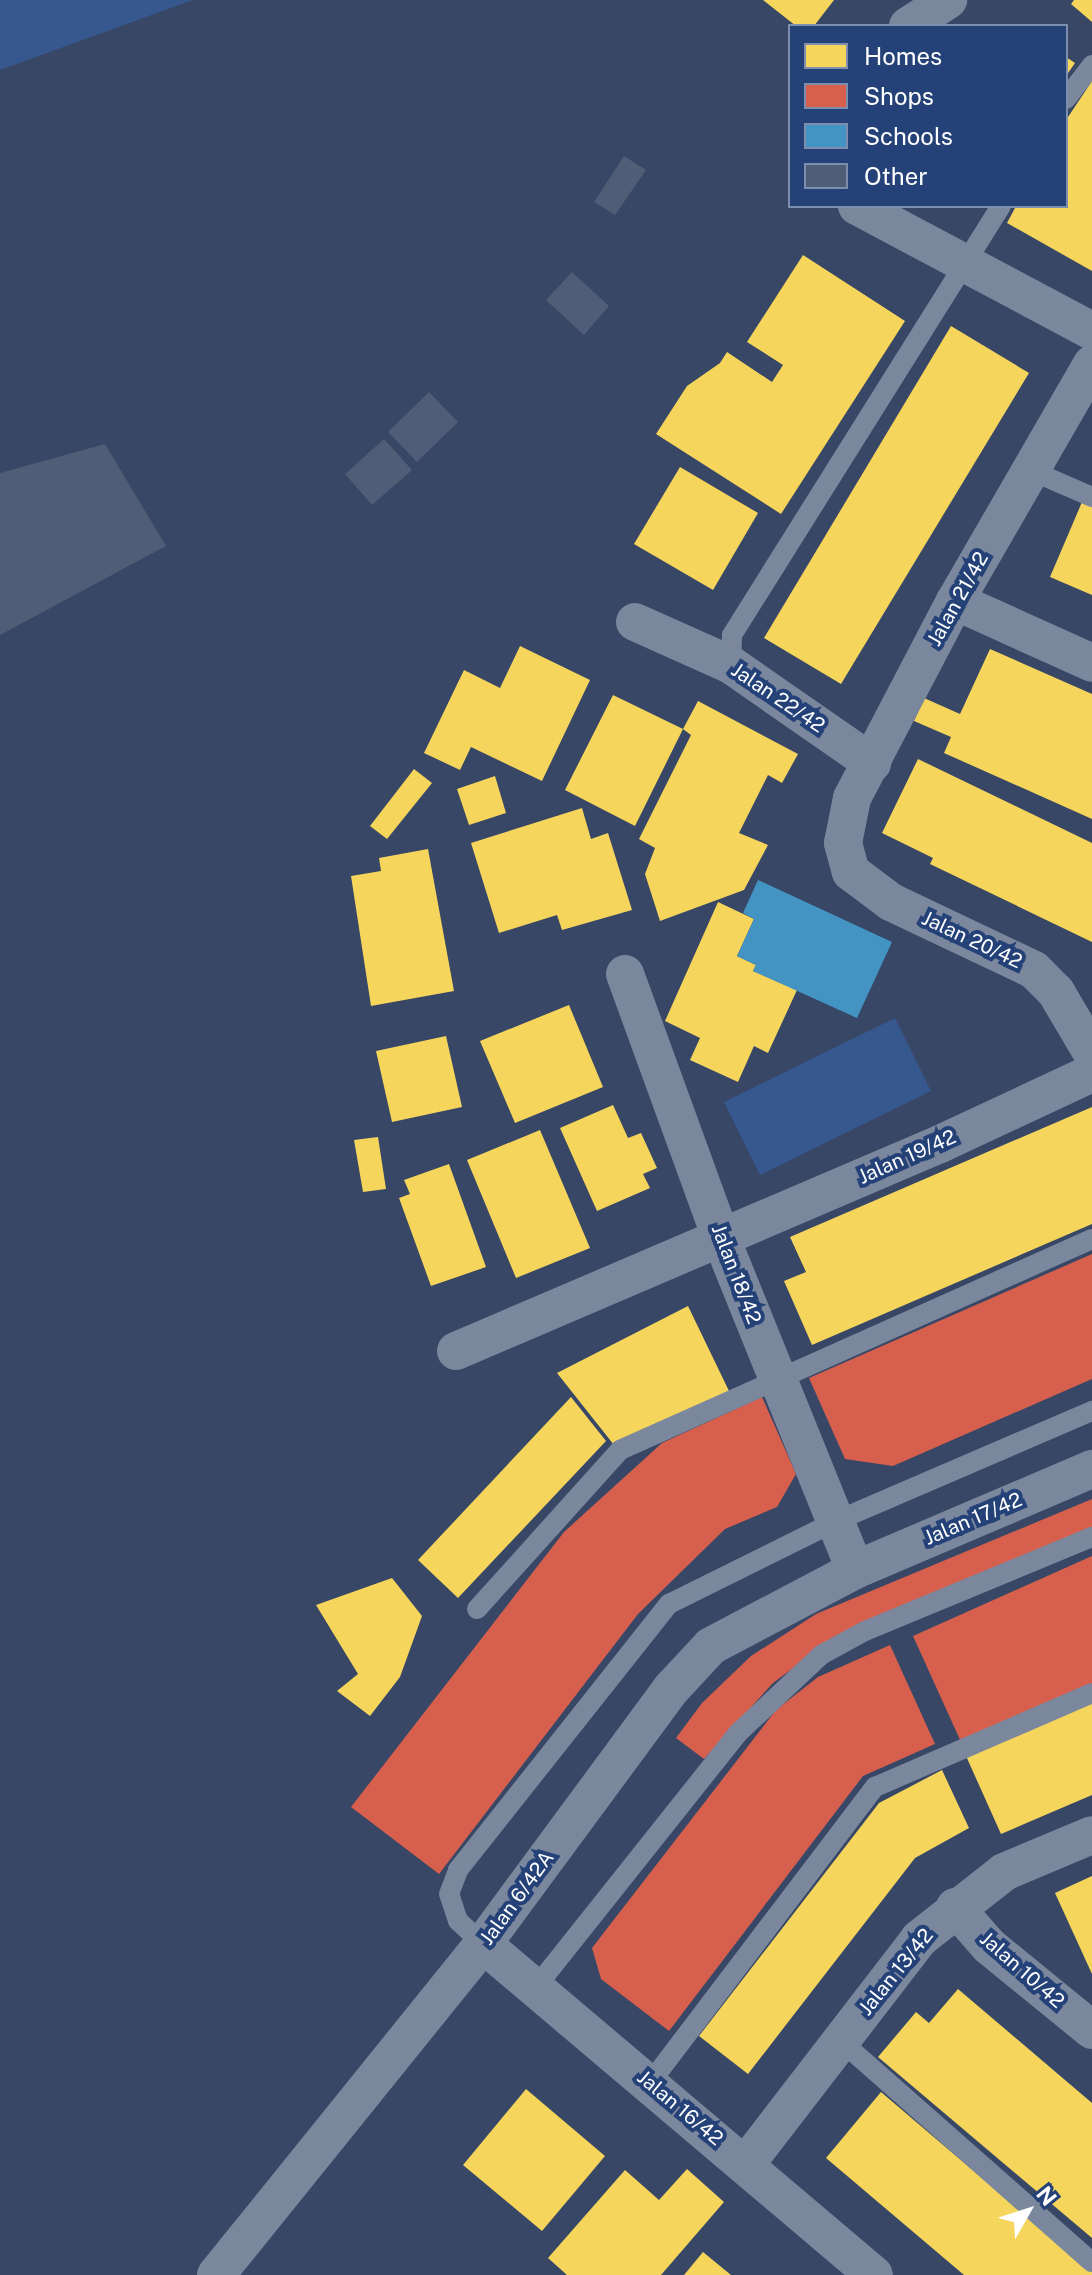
<!DOCTYPE html>
<html>
<head>
<meta charset="utf-8">
<style>
  body { margin:0 }
  #map { position:relative; width:1092px; height:2275px; overflow:hidden; background:#374765; font-family:"Public Sans",sans-serif }
  div>[style] { position:absolute }
  [style*='--x'] { left:calc(var(--x)*1px); top:calc(var(--y)*1px); width:calc(var(--w)*1px); rotate:calc(var(--a)*1deg) }
  .green>* { inset:0; background:#37578f }
  .homes>* { inset:0; background:#f6d55c }
  .shops>* { inset:0; background:#d6604d }
  .schools>* { inset:0; background:#4393c3 }
  .building>* { inset:0; background:#505d76 }
  .service>* { height:20px; margin:-10px; padding:0 10px; transform-origin:10px; border-radius:10px; background:#7b879c }
  .minor>* { height:38px; margin:-19px; padding:0 19px; transform-origin:19px; border-radius:19px; background:#7b879c }
  span { translate:-50% -50%; white-space:nowrap; text-align:center; line-height:1.15; -webkit-text-stroke:8px #244178; paint-order:stroke }
  .street-label { font-size:20px; color:#fff }
  .legend { position:absolute; left:788px; top:24px; width:280px; height:184px; box-sizing:border-box; background:#244178; border:2px solid #7c8dae; margin:0; padding:10px 14px; list-style:none; font-size:24px; color:#fff }
  .legend li { display:flex; align-items:center; gap:16px; height:40px }
  .legend b { width:40px; border:2px solid #7c8dae }
  .north { position:absolute; left:988px; top:2171px; width:80px; height:80px; -webkit-text-stroke:6px #244178; paint-order:stroke; rotate:51deg; font-size:22px; font-weight:700; line-height:32px; text-align:center; color:#fff }
  .north::after { content:''; display:block; margin:auto; width:28px; height:36px; background:#fff; clip-path:polygon(50% 0,100% 100%,50% 72%,0 100%) }
</style>
</head>
<body>
<div id="map">
  <div class="green">
    <i style="clip-path:polygon(0 0,193px 0,0 70px)"></i>
    <i style="clip-path:polygon(895px 1018px,931px 1091px,760px 1175px,724px 1102px)"></i>
  </div>
  <div class="homes">
    <i style="clip-path:polygon(763px 0,834px 0,814px 26px,796px 26px)"></i>
    <i style="clip-path:polygon(1074px 0,1092px 0,1092px 22px,1071px 4px)"></i>
    <i style="clip-path:polygon(1066px 57px,1075px 63px,1066px 76px)"></i>
    <i style="clip-path:polygon(1092px 81px,1092px 271px,1007px 223px,1016px 206px,1066px 206px,1066px 120px)"></i>
    <i style="clip-path:polygon(803px 255px,905px 321px,781px 514px,656px 434px,687px 386px,720px 363px,727px 352px,772px 382px,783px 365px,747px 342px)"></i>
    <i style="clip-path:polygon(951px 326px,1029px 373px,841px 684px,764px 638px)"></i>
    <i style="clip-path:polygon(680px 467px,758px 513px,713px 590px,634px 544px)"></i>
    <i style="clip-path:polygon(1082px 502px,1092px 506px,1092px 595px,1050px 577px)"></i>
    <i style="clip-path:polygon(520px 646px,590px 680px,542px 781px,471px 747px,460px 770px,424px 753px,464px 670px,500px 688px)"></i>
    <i style="clip-path:polygon(990px 649px,1092px 694px,1092px 819px,944px 753px,951px 737px,914px 721px,924px 698px,960px 714px)"></i>
    <i style="clip-path:polygon(613px 695px,683px 729px,698px 701px,798px 754px,782px 783px,768px 775px,739px 833px,768px 845px,744px 890px,660px 921px,645px 874px,655px 848px,639px 839px,691px 735px,683px 729px,635px 826px,565px 790px)"></i>
    <i style="clip-path:polygon(918px 759px,1092px 843px,1092px 942px,930px 864px,933px 858px,882px 833px)"></i>
    <i style="clip-path:polygon(414px 769px,432px 783px,387px 839px,370px 826px)"></i>
    <i style="clip-path:polygon(495px 776px,506px 813px,469px 825px,457px 789px)"></i>
    <i style="clip-path:polygon(582px 808px,591px 839px,608px 833px,632px 910px,562px 930px,557px 915px,499px 933px,471px 843px)"></i>
    <i style="clip-path:polygon(428px 849px,454px 991px,371px 1006px,351px 876px,381px 871px,379px 858px)"></i>
    <i style="clip-path:polygon(718px 902px,754px 919px,737px 956px,756px 965px,753px 971px,797px 990px,768px 1053px,754px 1046px,738px 1082px,690px 1060px,700px 1038px,665px 1021px)"></i>
    <i style="clip-path:polygon(569px 1005px,603px 1087px,515px 1123px,480px 1041px)"></i>
    <i style="clip-path:polygon(446px 1036px,462px 1107px,392px 1122px,376px 1051px)"></i>
    <i style="clip-path:polygon(613px 1105px,628px 1138px,641px 1133px,657px 1168px,643px 1174px,650px 1188px,597px 1211px,560px 1128px)"></i>
    <i style="clip-path:polygon(1092px 1107px,1092px 1224px,812px 1345px,784px 1281px,806px 1272px,790px 1237px)"></i>
    <i style="clip-path:polygon(540px 1130px,590px 1248px,516px 1278px,467px 1160px)"></i>
    <i style="clip-path:polygon(378px 1137px,386px 1189px,363px 1192px,354px 1140px)"></i>
    <i style="clip-path:polygon(449px 1164px,486px 1267px,431px 1286px,399px 1198px,410px 1194px,404px 1180px)"></i>
    <i style="clip-path:polygon(688px 1306px,729px 1391px,614px 1445px,557px 1373px)"></i>
    <i style="clip-path:polygon(571px 1397px,606px 1441px,458px 1598px,418px 1560px)"></i>
    <i style="clip-path:polygon(392px 1578px,422px 1616px,400px 1677px,370px 1716px,337px 1691px,358px 1674px,316px 1605px)"></i>
    <i style="clip-path:polygon(1092px 1702px,1092px 1795px,1001px 1834px,966px 1756px)"></i>
    <i style="clip-path:polygon(942px 1770px,969px 1828px,915px 1858px,748px 2074px,699px 2036px,879px 1803px)"></i>
    <i style="clip-path:polygon(1092px 1876px,1092px 1974px,1055px 1893px)"></i>
    <i style="clip-path:polygon(958px 1989px,1092px 2103px,1092px 2238px,878px 2057px,916px 2012px,929px 2023px)"></i>
    <i style="clip-path:polygon(526px 2089px,605px 2156px,542px 2231px,463px 2165px)"></i>
    <i style="clip-path:polygon(881px 2092px,1092px 2272px,1092px 2275px,964px 2275px,826px 2158px)"></i>
    <i style="clip-path:polygon(687px 2169px,724px 2202px,661px 2275px,567px 2275px,548px 2258px,625px 2170px,659px 2200px)"></i>
    <i style="clip-path:polygon(703px 2252px,731px 2275px,684px 2275px)"></i>
  </div>
  <div class="shops">
    <i style="clip-path:polygon(1092px 1254px,1092px 1379px,893px 1466px,845px 1459px,809px 1378px)"></i>
    <i style="clip-path:polygon(762px 1397px,796px 1474px,777px 1507px,725px 1529px,638px 1614px,439px 1874px,351px 1807px,564px 1532px,662px 1443px)"></i>
    <i style="clip-path:polygon(1092px 1499px,1092px 1531px,831px 1640px,773px 1683px,704px 1759px,676px 1738px,702px 1703px,751px 1656px,816px 1614px)"></i>
    <i style="clip-path:polygon(1092px 1556px,1092px 1684px,961px 1742px,913px 1636px)"></i>
    <i style="clip-path:polygon(890px 1645px,935px 1744px,863px 1776px,669px 2031px,601px 1979px,592px 1948px,776px 1710px,818px 1677px)"></i>
  </div>
  <div class="schools">
    <i style="clip-path:polygon(758px 880px,892px 942px,857px 1018px,753px 971px,756px 965px,737px 956px,754px 919px,743px 913px)"></i>
  </div>
  <div class="building">
    <i style="clip-path:polygon(624px 156px,646px 170px,615px 215px,594px 202px)"></i>
    <i style="clip-path:polygon(572px 272px,609px 306px,584px 335px,546px 300px)"></i>
    <i style="clip-path:polygon(429px 392px,458px 422px,417px 462px,388px 432px)"></i>
    <i style="clip-path:polygon(384px 439px,412px 470px,372px 505px,345px 474px)"></i>
    <i style="clip-path:polygon(105px 444px,166px 546px,0 635px,0 473px)"></i>
  </div>
  <div class="service">
    <i style="--x:1066;--y:99;--w:43;--a:-52.6"></i>
    <i style="--x:1030;--y:470;--w:68;--a:23.5"></i>
    <i style="--x:731;--y:665;--w:30;--a:-88"></i>
    <i style="--x:732;--y:635;--w:506;--a:-57.91"></i>
    <i style="--x:477;--y:1609;--w:214;--a:-48"></i>
    <i style="--x:620;--y:1450;--w:517;--a:-24.09"></i>
    <i style="--x:483;--y:1944;--w:34;--a:-137"></i>
    <i style="--x:458;--y:1921;--w:28;--a:-108"></i>
    <i style="--x:449;--y:1894;--w:26;--a:-69"></i>
    <i style="--x:458;--y:1870;--w:340;--a:-51.6"></i>
    <i style="--x:669;--y:1604;--w:184;--a:-26.4"></i>
    <i style="--x:834;--y:1522;--w:281;--a:-23.3"></i>
    <i style="--x:536;--y:1987;--w:323;--a:-51.5"></i>
    <i style="--x:737;--y:1734;--w:115;--a:-43.2"></i>
    <i style="--x:821;--y:1655;--w:50;--a:-28.6"></i>
    <i style="--x:865;--y:1631;--w:246;--a:-22.5"></i>
    <i style="--x:841;--y:2041;--w:334;--a:41.4"></i>
    <i style="--x:650;--y:2083;--w:372;--a:-52.8"></i>
    <i style="--x:875;--y:1787;--w:236;--a:-23.4"></i>
  </div>
  <div class="minor">
    <i style="--x:908;--y:26;--w:48;--a:-33"></i>
    <i style="--x:857;--y:206;--w:266;--a:28"></i>
    <i style="--x:1092;--y:364;--w:274;--a:120"></i>
    <i style="--x:955;--y:601;--w:222;--a:117.6"></i>
    <i style="--x:852;--y:798;--w:46;--a:101.3"></i>
    <i style="--x:843;--y:843;--w:30;--a:75"></i>
    <i style="--x:851;--y:872;--w:50;--a:36.9"></i>
    <i style="--x:891;--y:902;--w:158;--a:25.4"></i>
    <i style="--x:1034;--y:970;--w:31;--a:45"></i>
    <i style="--x:1056;--y:992;--w:71;--a:59.5"></i>
    <i style="--x:955;--y:601;--w:150;--a:24.3"></i>
    <i style="--x:635;--y:622;--w:105;--a:24.1"></i>
    <i style="--x:731;--y:665;--w:172;--a:34.8"></i>
    <i style="--x:625;--y:974;--w:281;--a:70"></i>
    <i style="--x:721;--y:1238;--w:358;--a:68"></i>
    <i style="--x:456;--y:1351;--w:526;--a:-23.16"></i>
    <i style="--x:940;--y:1144;--w:168;--a:-25"></i>
    <i style="--x:955;--y:1907;--w:52;--a:48.9"></i>
    <i style="--x:989;--y:1946;--w:133;--a:39.2"></i>
    <i style="--x:483;--y:1944;--w:512;--a:40.25"></i>
    <i style="--x:746;--y:2164;--w:284;--a:-52.4"></i>
    <i style="--x:919;--y:1939;--w:108;--a:-38.2"></i>
    <i style="--x:1004;--y:1872;--w:95;--a:-22.8"></i>
    <i style="--x:216;--y:2275;--w:425;--a:-51.1"></i>
    <i style="--x:483;--y:1944;--w:318;--a:-53.6"></i>
    <i style="--x:672;--y:1688;--w:57;--a:-47.1"></i>
    <i style="--x:711;--y:1646;--w:163;--a:-27.8"></i>
    <i style="--x:855;--y:1570;--w:258;--a:-23.1"></i>
  </div>
  <div class="street-label">
    <span style="left:958px;top:599px;rotate:-61deg">Jalan 21/42</span>
    <span style="left:778px;top:698px;rotate:34deg">Jalan 22/42</span>
    <span style="left:972px;top:940px;rotate:25deg">Jalan 20/42</span>
    <span style="left:907px;top:1157px;rotate:-24deg">Jalan 19/42</span>
    <span style="left:736px;top:1274px;rotate:69deg">Jalan 18/42</span>
    <span style="left:973px;top:1519px;rotate:-23deg">Jalan 17/42</span>
    <span style="left:517px;top:1898px;rotate:-54deg">Jalan 6/42A</span>
    <span style="left:1022px;top:1970px;rotate:41deg">Jalan 10/42</span>
    <span style="left:896px;top:1972px;rotate:-51deg">Jalan 13/42</span>
    <span style="left:680px;top:2108px;rotate:40deg">Jalan 16/42</span>
  </div>
  <ul class="legend">
  <li><b style="height:22px;background:#f6d55c"></b>Homes</li>
  <li><b style="height:22px;background:#d6604d"></b>Shops</li>
  <li><b style="height:22px;background:#4393c3"></b>Schools</li>
  <li><b style="height:22px;background:#505d76"></b>Other</li>
  </ul>
  <div class="north">N</div>
</div>
</body>
</html>
